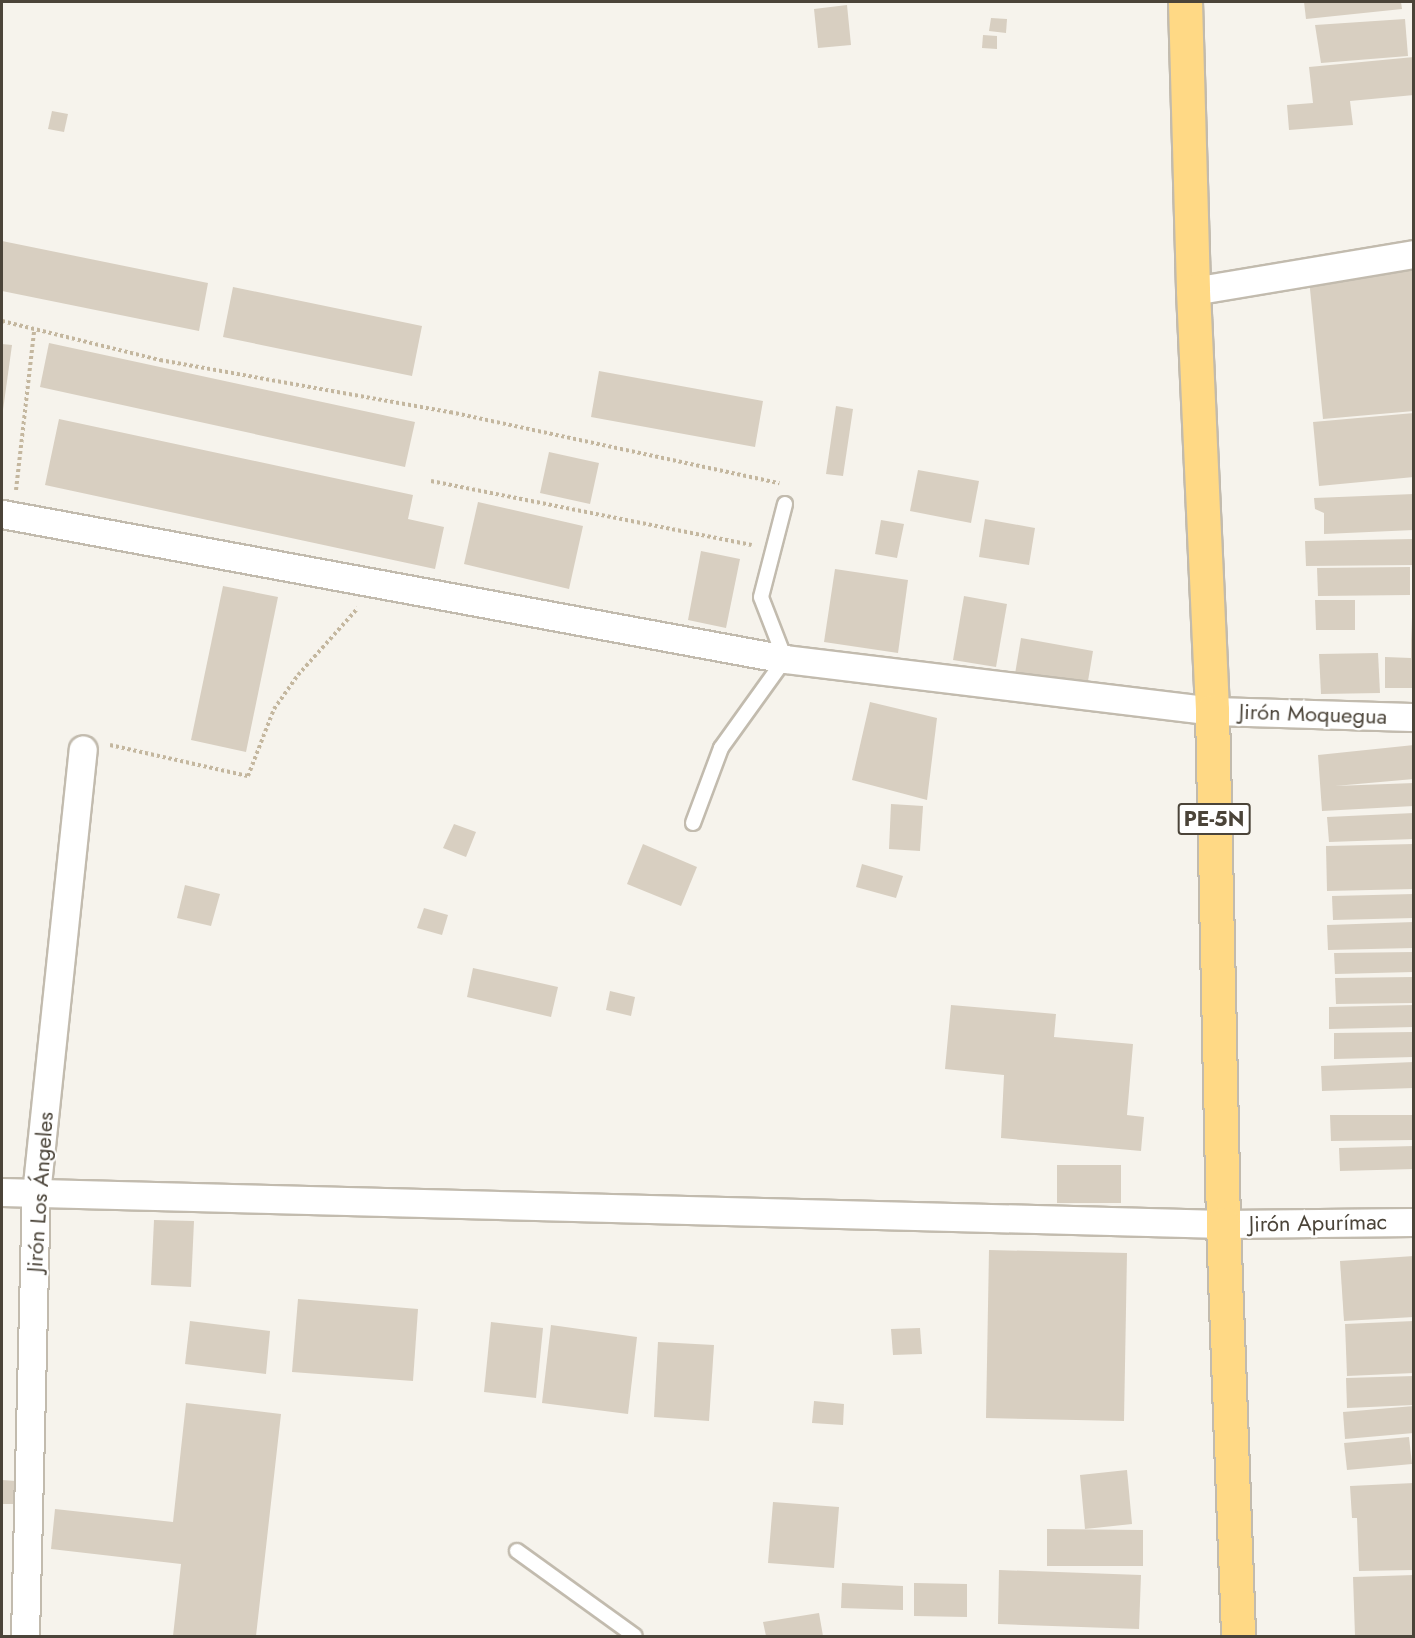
<!DOCTYPE html>
<html>
<head>
<meta charset="utf-8">
<style>
  body { margin:0 }
  #map { position:relative; width:1415px; height:1638px; overflow:hidden; background:#f6f3ec; font-family:Jost,sans-serif }
  div>[style] { position:absolute }
  [style*='--x'] { left:calc(var(--x)*1px); top:calc(var(--y)*1px); width:calc(var(--w)*1px); rotate:calc(var(--a)*1deg) }
  .building>* { inset:0; background:#d8cfc1 }
  .path>* { height:4px; margin-top:-2px; transform-origin:0; background:repeating-linear-gradient(90deg,#c4b79f 0 3px,transparent 0 6px) }
  .roads { filter:drop-shadow(2px 0 #c2bbae) drop-shadow(-2px 0 #c2bbae) drop-shadow(0 2px #c2bbae) drop-shadow(0 -2px #c2bbae) }
  .service>* { height:14px; margin:-7px; padding:0 7px; transform-origin:7px; border-radius:7px; background:#fff }
  .minor>* { height:27px; margin:-13.5px; padding:0 13.5px; transform-origin:13.5px; border-radius:13.5px; background:#fff }
  .trunk>* { height:33px; margin:-16.5px; padding:0 16.5px; transform-origin:16.5px; border-radius:16.5px; background:#ffd985 }
  span { translate:-50% -50%; white-space:nowrap; text-align:center; line-height:1.15; -webkit-text-stroke:4.5px #fff; paint-order:stroke }
  .shield-label span { padding:2px 4px; background:#fff; border:2px solid; border-radius:4px; -webkit-text-stroke-width:0 }
  .shield-label { font-size:21px; color:#4b4439; font-weight:700 }
  .street-label { font-size:22px; color:#4b4439 }
  .frame { position:absolute; inset:0; border:3px solid #4b4439; pointer-events:none }
</style>
</head>
<body>
<div id="map">
  <div class="building">
    <i style="clip-path:polygon(1304px 2px,1401px 2px,1402px 9px,1306px 19px)"></i>
    <i style="clip-path:polygon(847px 5px,851px 45px,818px 48px,814px 9px)"></i>
    <i style="clip-path:polygon(991px 18px,1007px 19px,1006px 33px,989px 31px)"></i>
    <i style="clip-path:polygon(1405px 19px,1408px 56px,1321px 63px,1315px 25px)"></i>
    <i style="clip-path:polygon(983px 35px,997px 36px,997px 49px,982px 48px)"></i>
    <i style="clip-path:polygon(1414px 57px,1414px 95px,1350px 101px,1353px 125px,1289px 130px,1287px 105px,1313px 103px,1309px 67px)"></i>
    <i style="clip-path:polygon(52px 111px,68px 114px,64px 132px,48px 129px)"></i>
    <i style="clip-path:polygon(2px 241px,208px 283px,199px 331px,2px 291px)"></i>
    <i style="clip-path:polygon(1414px 269px,1414px 411px,1323px 419px,1309px 279px)"></i>
    <i style="clip-path:polygon(233px 287px,422px 326px,412px 376px,223px 337px)"></i>
    <i style="clip-path:polygon(49px 343px,415px 422px,405px 467px,40px 387px)"></i>
    <i style="clip-path:polygon(2px 344px,12px 345px,3px 410px,2px 410px)"></i>
    <i style="clip-path:polygon(599px 371px,763px 401px,755px 447px,591px 417px)"></i>
    <i style="clip-path:polygon(836px 406px,853px 409px,843px 476px,826px 474px)"></i>
    <i style="clip-path:polygon(1414px 413px,1414px 477px,1319px 486px,1313px 422px)"></i>
    <i style="clip-path:polygon(59px 419px,413px 495px,408px 519px,444px 527px,435px 569px,45px 485px)"></i>
    <i style="clip-path:polygon(549px 452px,599px 463px,590px 504px,540px 493px)"></i>
    <i style="clip-path:polygon(918px 470px,979px 481px,971px 523px,910px 511px)"></i>
    <i style="clip-path:polygon(1414px 494px,1414px 530px,1324px 534px,1324px 513px,1315px 509px,1314px 498px)"></i>
    <i style="clip-path:polygon(478px 502px,583px 526px,569px 589px,464px 564px)"></i>
    <i style="clip-path:polygon(985px 519px,1035px 528px,1029px 565px,979px 557px)"></i>
    <i style="clip-path:polygon(881px 520px,904px 524px,897px 558px,875px 554px)"></i>
    <i style="clip-path:polygon(1414px 539px,1414px 565px,1306px 566px,1305px 541px)"></i>
    <i style="clip-path:polygon(701px 551px,740px 559px,726px 628px,688px 620px)"></i>
    <i style="clip-path:polygon(1410px 567px,1410px 595px,1318px 596px,1317px 568px)"></i>
    <i style="clip-path:polygon(835px 569px,908px 580px,898px 653px,824px 642px)"></i>
    <i style="clip-path:polygon(223px 586px,278px 597px,246px 752px,191px 740px)"></i>
    <i style="clip-path:polygon(964px 596px,1007px 604px,996px 667px,953px 660px)"></i>
    <i style="clip-path:polygon(1315px 600px,1355px 600px,1355px 630px,1316px 630px)"></i>
    <i style="clip-path:polygon(1411px 617px,1414px 688px,1385px 688px,1385px 657px,1411px 658px)"></i>
    <i style="clip-path:polygon(1021px 638px,1093px 651px,1087px 687px,1015px 674px)"></i>
    <i style="clip-path:polygon(1378px 653px,1380px 693px,1321px 694px,1319px 654px)"></i>
    <i style="clip-path:polygon(870px 702px,937px 718px,927px 800px,852px 780px)"></i>
    <i style="clip-path:polygon(1414px 745px,1414px 779px,1335px 786px,1414px 783px,1414px 806px,1322px 811px,1318px 755px)"></i>
    <i style="clip-path:polygon(891px 804px,923px 806px,920px 851px,889px 849px)"></i>
    <i style="clip-path:polygon(1414px 813px,1414px 839px,1329px 842px,1327px 817px)"></i>
    <i style="clip-path:polygon(454px 824px,476px 832px,466px 857px,443px 848px)"></i>
    <i style="clip-path:polygon(643px 844px,697px 867px,681px 906px,627px 884px)"></i>
    <i style="clip-path:polygon(1414px 844px,1414px 889px,1327px 891px,1326px 846px)"></i>
    <i style="clip-path:polygon(862px 864px,903px 876px,896px 898px,856px 887px)"></i>
    <i style="clip-path:polygon(185px 885px,220px 894px,211px 926px,177px 918px)"></i>
    <i style="clip-path:polygon(1414px 894px,1414px 918px,1333px 920px,1332px 896px)"></i>
    <i style="clip-path:polygon(424px 908px,448px 915px,442px 935px,417px 928px)"></i>
    <i style="clip-path:polygon(1414px 922px,1414px 948px,1328px 950px,1327px 925px)"></i>
    <i style="clip-path:polygon(1414px 952px,1414px 972px,1335px 974px,1334px 953px)"></i>
    <i style="clip-path:polygon(473px 968px,558px 987px,551px 1017px,467px 997px)"></i>
    <i style="clip-path:polygon(1414px 977px,1414px 1003px,1336px 1004px,1335px 978px)"></i>
    <i style="clip-path:polygon(610px 991px,635px 997px,631px 1016px,606px 1010px)"></i>
    <i style="clip-path:polygon(951px 1005px,1056px 1014px,1054px 1037px,1133px 1044px,1127px 1115px,1144px 1117px,1141px 1151px,1001px 1138px,1004px 1075px,945px 1069px)"></i>
    <i style="clip-path:polygon(1414px 1005px,1414px 1027px,1329px 1029px,1329px 1007px)"></i>
    <i style="clip-path:polygon(1414px 1032px,1414px 1057px,1334px 1059px,1334px 1033px)"></i>
    <i style="clip-path:polygon(1414px 1062px,1414px 1088px,1322px 1091px,1321px 1066px)"></i>
    <i style="clip-path:polygon(1330px 1115px,1413px 1115px,1413px 1140px,1331px 1141px)"></i>
    <i style="clip-path:polygon(1414px 1146px,1414px 1169px,1340px 1171px,1339px 1148px)"></i>
    <i style="clip-path:polygon(1057px 1165px,1121px 1165px,1121px 1203px,1057px 1203px)"></i>
    <i style="clip-path:polygon(154px 1220px,194px 1221px,191px 1287px,151px 1285px)"></i>
    <i style="clip-path:polygon(989px 1250px,1127px 1253px,1124px 1421px,986px 1418px)"></i>
    <i style="clip-path:polygon(1414px 1256px,1414px 1317px,1344px 1321px,1340px 1261px)"></i>
    <i style="clip-path:polygon(298px 1299px,418px 1309px,413px 1381px,292px 1372px)"></i>
    <i style="clip-path:polygon(190px 1321px,270px 1331px,266px 1374px,185px 1364px)"></i>
    <i style="clip-path:polygon(1414px 1321px,1414px 1373px,1347px 1376px,1345px 1324px)"></i>
    <i style="clip-path:polygon(491px 1322px,543px 1328px,536px 1398px,484px 1392px)"></i>
    <i style="clip-path:polygon(551px 1325px,637px 1337px,628px 1414px,542px 1403px)"></i>
    <i style="clip-path:polygon(920px 1328px,922px 1354px,893px 1355px,891px 1329px)"></i>
    <i style="clip-path:polygon(658px 1342px,714px 1345px,709px 1421px,654px 1417px)"></i>
    <i style="clip-path:polygon(1414px 1376px,1414px 1405px,1347px 1408px,1346px 1378px)"></i>
    <i style="clip-path:polygon(814px 1401px,844px 1404px,843px 1425px,812px 1423px)"></i>
    <i style="clip-path:polygon(186px 1403px,281px 1414px,256px 1636px,173px 1636px,181px 1564px,51px 1549px,55px 1509px,173px 1522px)"></i>
    <i style="clip-path:polygon(1414px 1406px,1414px 1433px,1345px 1439px,1343px 1412px)"></i>
    <i style="clip-path:polygon(1409px 1437px,1412px 1464px,1347px 1470px,1344px 1443px)"></i>
    <i style="clip-path:polygon(1127px 1470px,1132px 1524px,1085px 1529px,1080px 1475px)"></i>
    <i style="clip-path:polygon(2px 1480px,16px 1481px,15px 1504px,2px 1504px)"></i>
    <i style="clip-path:polygon(1414px 1483px,1414px 1570px,1359px 1571px,1357px 1518px,1352px 1518px,1350px 1486px)"></i>
    <i style="clip-path:polygon(773px 1502px,839px 1507px,834px 1568px,768px 1563px)"></i>
    <i style="clip-path:polygon(1047px 1529px,1143px 1530px,1143px 1566px,1047px 1566px)"></i>
    <i style="clip-path:polygon(999px 1570px,1141px 1575px,1139px 1629px,998px 1624px)"></i>
    <i style="clip-path:polygon(1414px 1575px,1414px 1636px,1355px 1636px,1353px 1577px)"></i>
    <i style="clip-path:polygon(842px 1583px,903px 1586px,903px 1610px,841px 1608px)"></i>
    <i style="clip-path:polygon(914px 1583px,967px 1584px,967px 1617px,914px 1616px)"></i>
    <i style="clip-path:polygon(819px 1613px,823px 1636px,766px 1636px,763px 1622px)"></i>
  </div>
  <div class="path">
    <i style="--x:2;--y:321;--w:163;--a:13.9"></i>
    <i style="--x:160;--y:360;--w:295;--a:10.2"></i>
    <i style="--x:450;--y:412;--w:337;--a:12.2"></i>
    <i style="--x:431;--y:481;--w:327;--a:11.3"></i>
    <i style="--x:16;--y:490;--w:160;--a:-83.5"></i>
    <i style="--x:110;--y:745;--w:141;--a:12.7"></i>
    <i style="--x:248;--y:776;--w:72;--a:-68.8"></i>
    <i style="--x:274;--y:709;--w:42;--a:-54.8"></i>
    <i style="--x:298;--y:675;--w:90;--a:-48.2"></i>
  </div>
  <div class="roads">
    <div class="service">
      <i style="--x:693;--y:823;--w:80;--a:-69.5"></i>
      <i style="--x:721;--y:748;--w:110;--a:-54.3"></i>
      <i style="--x:785;--y:659;--w:66;--a:-111.2"></i>
      <i style="--x:761;--y:597;--w:96;--a:-75.5"></i>
      <i style="--x:517;--y:1551;--w:145;--a:35.8"></i>
    </div>
    <div class="minor">
      <i style="--x:1193;--y:291;--w:224;--a:-9.5"></i>
      <i style="--x:2;--y:514;--w:796;--a:10.49"></i>
      <i style="--x:785;--y:659;--w:430;--a:6.9"></i>
      <i style="--x:1212;--y:711;--w:202;--a:1.7"></i>
      <i style="--x:2;--y:1192;--w:1221;--a:1.5"></i>
      <i style="--x:1223;--y:1224;--w:191;--a:-0.6"></i>
      <i style="--x:25;--y:1636;--w:442;--a:-88.6"></i>
      <i style="--x:36;--y:1194;--w:447;--a:-84"></i>
    </div>
    <div class="trunk">
      <i style="--x:1185;--y:2;--w:289;--a:88.4"></i>
      <i style="--x:1193;--y:291;--w:420;--a:87.4"></i>
      <i style="--x:1212;--y:711;--w:513;--a:88.77"></i>
      <i style="--x:1223;--y:1224;--w:412;--a:87.9"></i>
    </div>
  </div>
  <div class="shield-label">
    <span style="left:1214px;top:819px">PE-5N</span>
  </div>
  <div class="street-label">
    <span style="left:1313px;top:714px;rotate:2deg">Jirón Moquegua</span>
    <span style="left:40px;top:1192px;rotate:-86deg">Jirón Los Ángeles</span>
    <span style="left:1318px;top:1223px;rotate:-1deg">Jirón Apurímac</span>
  </div>
  <div class="frame"></div>
</div>
</body>
</html>
